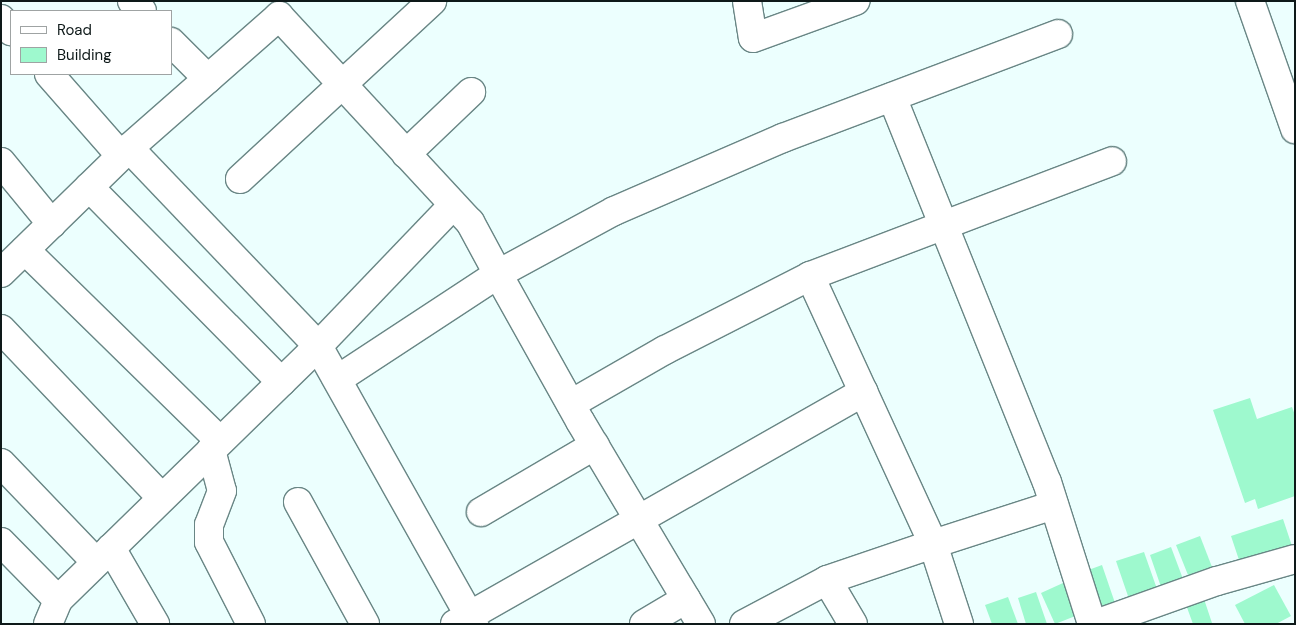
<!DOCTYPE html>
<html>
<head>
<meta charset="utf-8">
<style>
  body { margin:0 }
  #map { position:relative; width:1296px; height:625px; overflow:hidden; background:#ecfffe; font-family:"DM Sans",sans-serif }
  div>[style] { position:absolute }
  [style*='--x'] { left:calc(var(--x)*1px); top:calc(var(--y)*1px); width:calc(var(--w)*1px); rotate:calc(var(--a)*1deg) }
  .building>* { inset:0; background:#9ef9ce }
  .roads { filter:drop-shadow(1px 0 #698685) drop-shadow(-1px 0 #698685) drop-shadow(0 1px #698685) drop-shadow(0 -1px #698685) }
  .minor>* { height:28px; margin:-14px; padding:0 14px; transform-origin:14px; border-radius:14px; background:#fff }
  span { translate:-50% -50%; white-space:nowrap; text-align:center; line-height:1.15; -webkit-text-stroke:4.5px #fff; paint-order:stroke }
  .frame { position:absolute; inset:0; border:2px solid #0e1919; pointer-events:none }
  .legend { position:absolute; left:10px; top:10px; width:162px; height:65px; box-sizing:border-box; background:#fff; border:1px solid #9fa3a3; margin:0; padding:6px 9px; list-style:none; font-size:15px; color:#0e1919 }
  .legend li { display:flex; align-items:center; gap:10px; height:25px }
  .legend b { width:25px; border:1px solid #9fa3a3 }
</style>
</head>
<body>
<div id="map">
  <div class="building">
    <i style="clip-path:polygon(1250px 398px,1257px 419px,1292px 407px,1295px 415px,1295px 496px,1258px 509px,1255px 499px,1245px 503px,1213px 410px)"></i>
    <i style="clip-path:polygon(1283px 519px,1293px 549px,1241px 566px,1231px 536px)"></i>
    <i style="clip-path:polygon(1200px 536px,1212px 567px,1188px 575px,1176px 545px)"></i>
    <i style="clip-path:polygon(1171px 547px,1183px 579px,1161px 587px,1150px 555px)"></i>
    <i style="clip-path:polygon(1144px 552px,1157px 589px,1129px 599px,1116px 561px)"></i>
    <i style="clip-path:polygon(1102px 565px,1115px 603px,1096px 610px,1083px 572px)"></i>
    <i style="clip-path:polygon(1063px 583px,1078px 615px,1055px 624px,1041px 593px)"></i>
    <i style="clip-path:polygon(1274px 585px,1291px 616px,1276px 624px,1245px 624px,1235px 605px)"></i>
    <i style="clip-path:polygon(1036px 592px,1047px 624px,1026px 624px,1018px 598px)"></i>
    <i style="clip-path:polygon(1203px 596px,1212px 623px,1193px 624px,1185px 602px)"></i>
    <i style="clip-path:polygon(1008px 597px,1018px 624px,992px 624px,985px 605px)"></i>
  </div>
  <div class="roads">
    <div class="minor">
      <i style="--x:132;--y:1;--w:14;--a:45"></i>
      <i style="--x:747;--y:1;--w:37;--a:81"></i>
      <i style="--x:753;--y:38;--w:109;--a:-19.9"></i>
      <i style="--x:1250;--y:1;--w:136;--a:70.6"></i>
      <i style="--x:1;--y:19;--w:16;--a:50"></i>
      <i style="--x:171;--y:42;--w:52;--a:45"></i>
      <i style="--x:49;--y:74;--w:109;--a:48.7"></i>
      <i style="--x:892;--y:97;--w:415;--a:68.1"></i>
      <i style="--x:1047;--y:482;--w:149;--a:72.4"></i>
      <i style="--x:129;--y:148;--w:274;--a:46.3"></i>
      <i style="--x:318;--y:346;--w:319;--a:60.7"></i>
      <i style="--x:406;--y:154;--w:90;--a:-43.6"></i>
      <i style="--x:1;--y:162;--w:80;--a:50.6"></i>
      <i style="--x:240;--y:179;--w:262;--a:-42.8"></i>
      <i style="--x:89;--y:187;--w:274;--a:45.4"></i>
      <i style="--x:25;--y:250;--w:273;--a:44.4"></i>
      <i style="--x:1;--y:273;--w:179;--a:-44.3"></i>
      <i style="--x:129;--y:148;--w:200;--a:-41.3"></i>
      <i style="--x:279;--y:16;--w:281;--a:47.2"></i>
      <i style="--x:470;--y:222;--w:59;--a:61.7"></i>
      <i style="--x:498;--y:274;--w:182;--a:146.7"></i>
      <i style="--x:810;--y:276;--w:295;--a:65.3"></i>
      <i style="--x:933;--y:544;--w:127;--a:-17.9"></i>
      <i style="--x:1;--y:329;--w:233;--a:46.4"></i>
      <i style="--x:571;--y:404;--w:108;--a:-29.9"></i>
      <i style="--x:665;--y:350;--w:163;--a:-27"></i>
      <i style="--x:810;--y:276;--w:323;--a:-20.8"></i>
      <i style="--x:211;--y:450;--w:42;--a:75"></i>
      <i style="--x:222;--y:491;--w:36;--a:111"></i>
      <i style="--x:209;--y:525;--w:17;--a:90"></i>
      <i style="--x:209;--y:542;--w:92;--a:62.9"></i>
      <i style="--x:1;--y:463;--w:137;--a:46.2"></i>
      <i style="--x:298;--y:502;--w:139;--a:61.2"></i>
      <i style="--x:481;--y:512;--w:132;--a:-30.4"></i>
      <i style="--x:1;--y:542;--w:81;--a:45.5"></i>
      <i style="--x:58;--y:600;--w:363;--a:-44.3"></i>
      <i style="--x:318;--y:346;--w:195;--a:-46.2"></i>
      <i style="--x:111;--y:548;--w:88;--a:59.9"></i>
      <i style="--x:827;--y:580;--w:51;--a:59.4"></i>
      <i style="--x:48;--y:624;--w:26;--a:-67"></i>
      <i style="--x:455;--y:624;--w:470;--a:-29.6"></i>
      <i style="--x:644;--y:624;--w:49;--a:-30.8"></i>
      <i style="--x:701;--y:624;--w:236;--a:-120.8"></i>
      <i style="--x:580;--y:421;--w:168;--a:-119.2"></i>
      <i style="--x:498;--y:274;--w:132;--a:-28.5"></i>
      <i style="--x:614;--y:211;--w:184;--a:-23.4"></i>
      <i style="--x:783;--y:138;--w:294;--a:-20.7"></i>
      <i style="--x:744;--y:624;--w:94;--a:-27.9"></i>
      <i style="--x:827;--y:580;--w:112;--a:-18.8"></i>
      <i style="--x:933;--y:544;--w:84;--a:72"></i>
      <i style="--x:1096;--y:624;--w:128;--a:-19.6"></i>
      <i style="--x:1217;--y:581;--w:81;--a:-15.8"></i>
    </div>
  </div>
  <div class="frame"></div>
  <ul class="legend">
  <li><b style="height:6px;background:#fff"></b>Road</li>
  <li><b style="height:14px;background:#9ef9ce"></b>Building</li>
  </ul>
</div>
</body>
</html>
